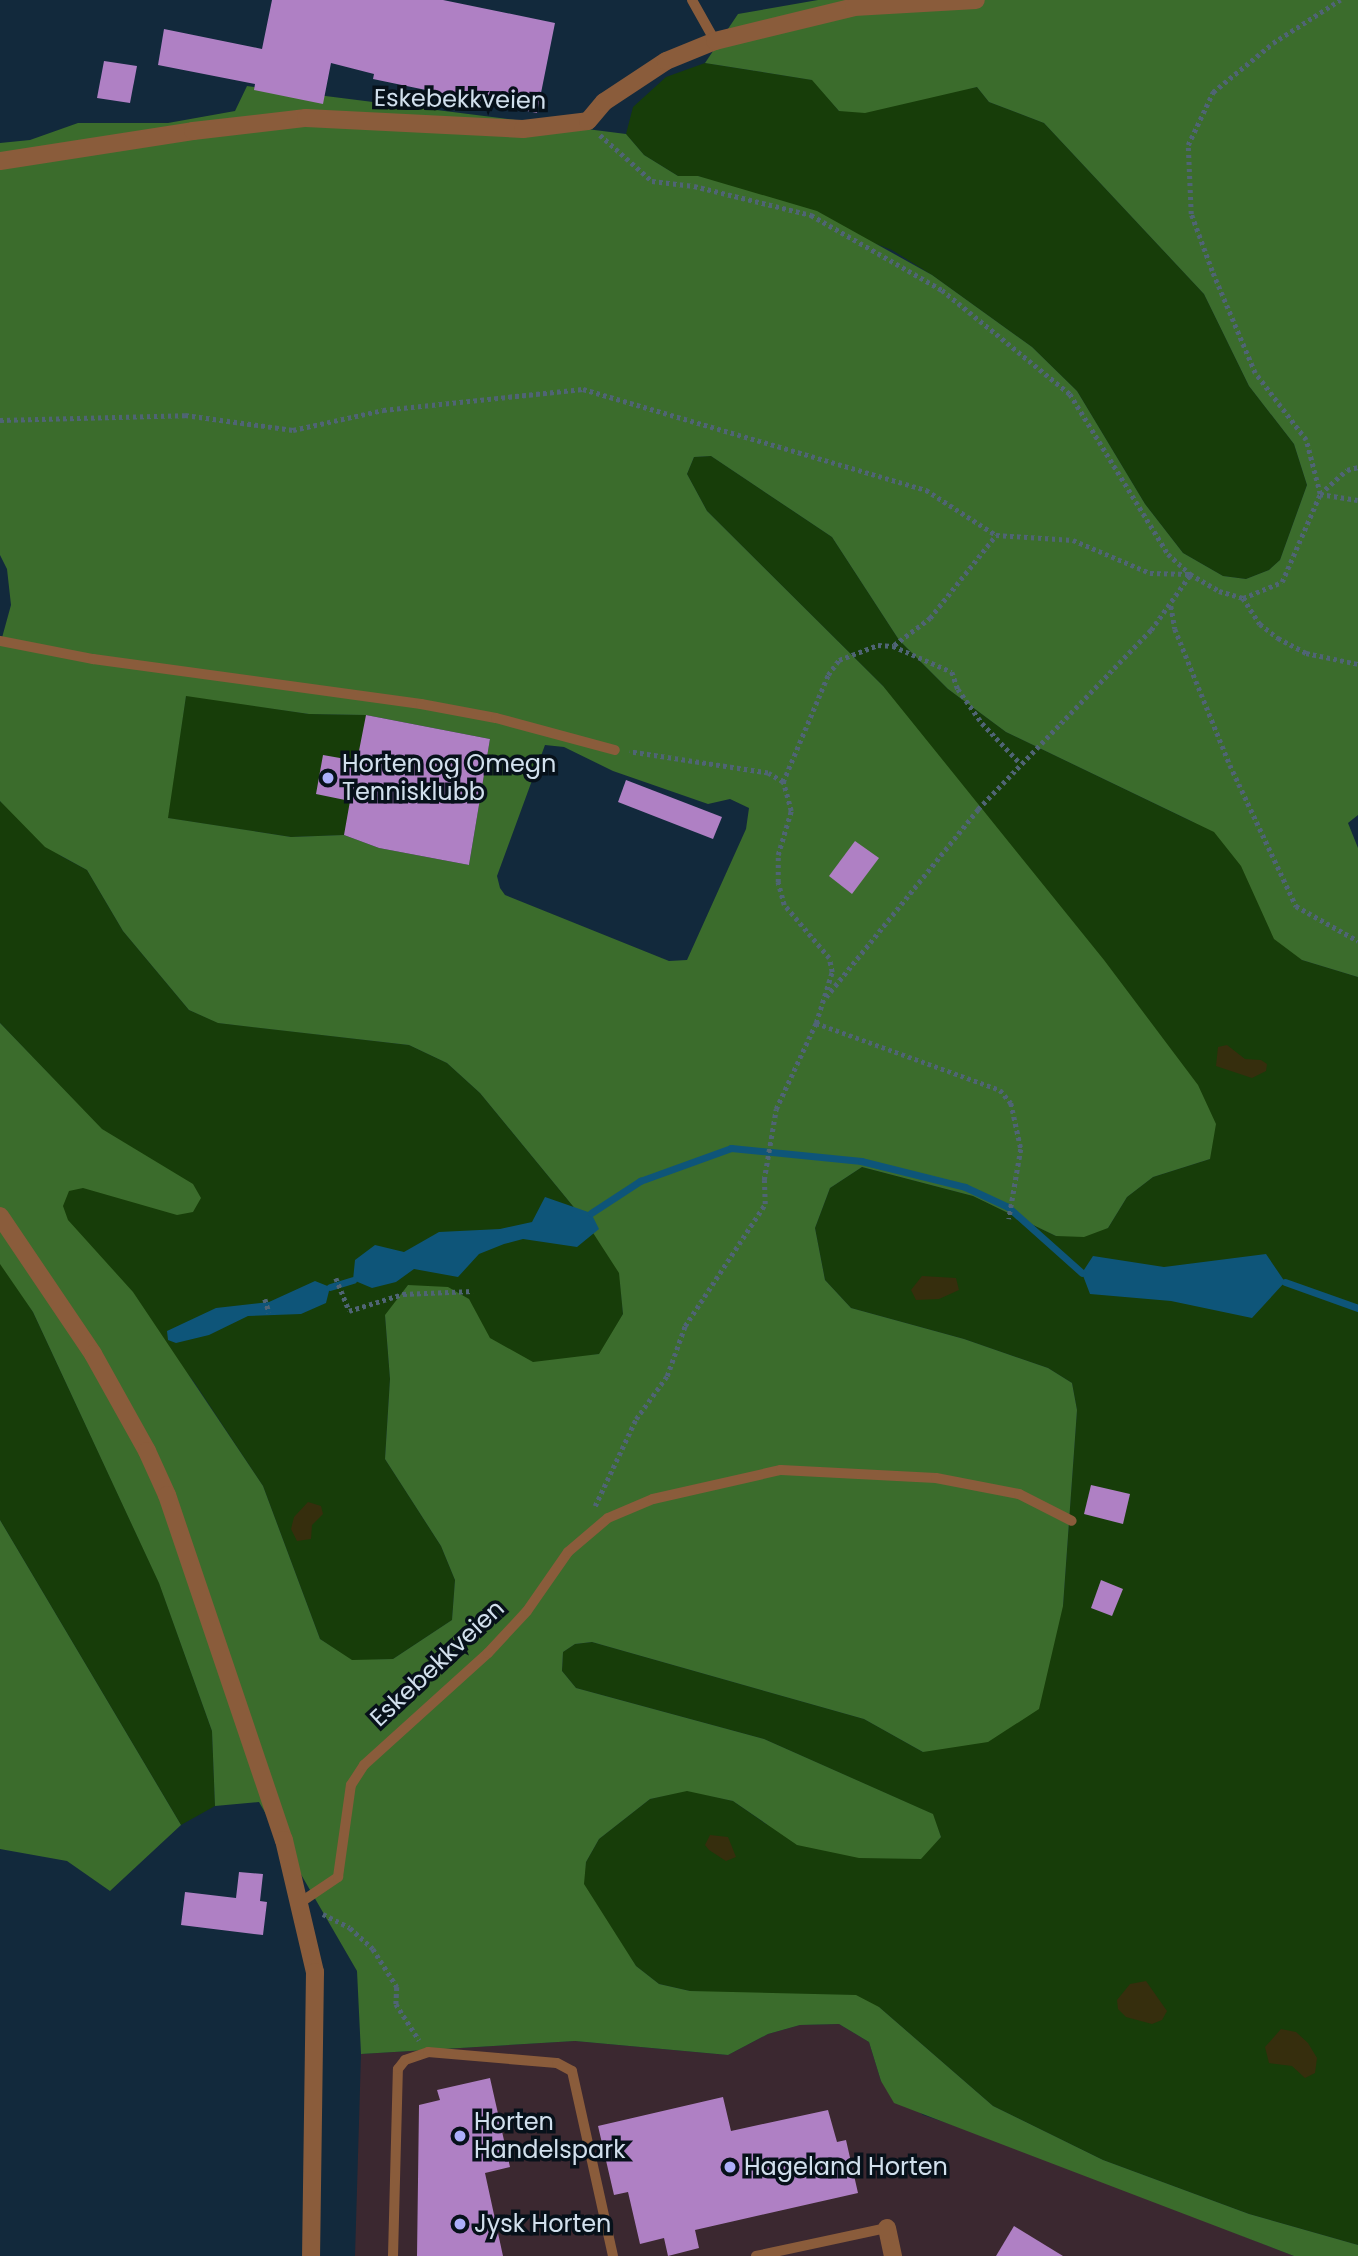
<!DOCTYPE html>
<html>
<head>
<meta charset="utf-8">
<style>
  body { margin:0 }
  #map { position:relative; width:1358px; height:2256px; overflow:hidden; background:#12293c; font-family:Poppins,sans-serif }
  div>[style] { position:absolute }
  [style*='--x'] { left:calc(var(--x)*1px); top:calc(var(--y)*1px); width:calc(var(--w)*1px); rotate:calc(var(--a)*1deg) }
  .commercial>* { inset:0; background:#3b2830 }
  .green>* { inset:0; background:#173d09 }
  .forest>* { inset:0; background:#3b6c2c }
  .sand>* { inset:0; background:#362e0d }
  .water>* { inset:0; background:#0e5579 }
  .stream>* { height:7px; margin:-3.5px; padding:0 3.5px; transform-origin:3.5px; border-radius:3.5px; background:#0e5579 }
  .building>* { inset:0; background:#af80c4 }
  .path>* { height:4.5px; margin-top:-2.25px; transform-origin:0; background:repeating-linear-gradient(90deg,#4f6475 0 3.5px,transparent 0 7px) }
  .service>* { height:10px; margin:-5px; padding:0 5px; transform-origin:5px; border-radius:5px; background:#8a5c3b }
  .minor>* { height:18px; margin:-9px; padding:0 9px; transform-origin:9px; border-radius:9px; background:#8a5c3b }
  .dots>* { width:19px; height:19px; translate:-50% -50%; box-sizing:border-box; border:4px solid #07111a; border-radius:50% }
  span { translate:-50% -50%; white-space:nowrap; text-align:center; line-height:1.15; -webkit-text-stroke:7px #07111a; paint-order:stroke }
  .street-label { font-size:24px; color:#d2e0ed }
  .poi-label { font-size:24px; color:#d2e0ed }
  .left { translate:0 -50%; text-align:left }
</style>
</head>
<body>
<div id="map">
  <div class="commercial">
    <i style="clip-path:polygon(839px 2024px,869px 2042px,881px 2081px,923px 2115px,1001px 2141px,1294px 2256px,355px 2256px,361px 2054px,575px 2041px,728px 2055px,768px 2034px,800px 2025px)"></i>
  </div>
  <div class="green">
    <i style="clip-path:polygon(705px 63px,813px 80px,839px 111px,977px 87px,989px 102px,1044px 123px,1204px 294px,1249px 386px,1294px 444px,1307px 485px,1280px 560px,1269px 570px,1246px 579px,1223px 576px,1183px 553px,1145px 504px,1077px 391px,1032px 347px,932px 275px,892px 250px,698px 176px,678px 176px,644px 155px,626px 134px,633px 107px,666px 77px)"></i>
    <i style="clip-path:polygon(711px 456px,832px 537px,899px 640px,948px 689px,1006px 732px,1191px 821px,1229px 834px,1302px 960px,1358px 977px,1358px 2245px,1249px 2214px,1103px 2160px,993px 2106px,879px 2007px,690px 1991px,659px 1984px,636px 1966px,581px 1888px,586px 1862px,599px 1839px,650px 1799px,687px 1790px,733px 1801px,766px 1824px,936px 1842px,941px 1837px,932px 1814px,764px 1739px,576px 1688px,562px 1671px,563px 1652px,575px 1644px,592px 1642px,864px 1719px,923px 1752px,1063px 1606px,1077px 1410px,1072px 1383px,1048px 1368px,964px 1339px,851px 1308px,825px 1280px,815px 1228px,830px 1188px,862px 1167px,973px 1196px,1056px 1236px,1108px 1228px,1127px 1197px,1153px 1177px,1210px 1159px,883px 686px,707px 511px,687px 474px,694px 457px)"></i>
    <i style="clip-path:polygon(186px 695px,309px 714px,366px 715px,490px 739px,469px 865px,379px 848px,344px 835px,291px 837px,167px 818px)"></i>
    <i style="clip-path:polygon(0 801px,61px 856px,87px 870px,123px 931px,189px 1010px,219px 1023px,409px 1045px,447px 1063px,480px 1093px,586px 1222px,618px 1254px,623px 1314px,606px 1349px,599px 1354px,530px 1366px,385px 1315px,390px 1379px,385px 1459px,441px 1546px,455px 1580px,452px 1620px,393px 1659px,352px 1661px,320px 1639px,263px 1486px,194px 1382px,50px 1199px,116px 1138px,102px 1130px,0 1023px)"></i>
    <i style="clip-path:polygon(0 1258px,33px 1312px,159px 1582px,212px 1731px,215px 1806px,181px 1825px,0 1520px)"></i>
  </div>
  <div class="forest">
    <i style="clip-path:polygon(evenodd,818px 0,1358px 0,1358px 815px,1348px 823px,1358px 848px,1358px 977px,1302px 960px,1274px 939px,1241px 866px,1214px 832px,1006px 732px,948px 689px,899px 640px,832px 537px,711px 456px,694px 457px,687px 474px,707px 511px,883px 686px,1104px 960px,1198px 1085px,1216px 1124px,1210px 1159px,1153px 1177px,1127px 1197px,1108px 1228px,1084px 1237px,1056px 1236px,973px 1196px,862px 1167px,830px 1188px,815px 1228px,825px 1280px,851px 1308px,964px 1339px,1048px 1368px,1072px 1383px,1077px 1410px,1063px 1606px,1039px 1709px,988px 1742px,923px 1752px,864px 1719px,592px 1642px,575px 1644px,563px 1652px,562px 1671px,576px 1688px,764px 1739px,933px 1814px,941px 1837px,921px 1859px,859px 1858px,797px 1845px,733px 1801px,687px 1791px,650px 1799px,599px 1839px,586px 1862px,584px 1884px,636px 1966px,659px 1984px,690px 1991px,856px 1995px,879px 2007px,993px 2106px,1103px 2160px,1249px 2214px,1358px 2245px,1358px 2256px,1294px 2256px,894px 2103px,881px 2081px,869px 2042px,839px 2024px,800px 2025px,768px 2034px,728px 2055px,575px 2041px,361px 2054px,357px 1971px,259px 1802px,215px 1806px,212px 1731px,159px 1583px,33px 1312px,0 1264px,0 1023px,102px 1129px,193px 1184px,201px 1198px,193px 1212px,177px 1215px,83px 1188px,69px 1191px,63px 1206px,68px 1220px,133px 1292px,263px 1486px,320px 1639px,352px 1660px,393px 1659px,452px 1620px,455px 1580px,441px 1546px,385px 1459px,390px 1379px,385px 1315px,408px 1285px,448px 1287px,469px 1299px,490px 1338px,533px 1362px,599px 1354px,623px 1314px,619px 1273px,586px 1222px,480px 1093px,447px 1063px,409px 1045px,218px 1023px,189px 1010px,123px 931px,87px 870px,45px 847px,0 801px,0 645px,11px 605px,7px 569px,0 555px,0 143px,30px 140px,78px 123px,168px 123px,235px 111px,247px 86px,626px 134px,644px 155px,678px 176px,698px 176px,817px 211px,932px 275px,1032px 347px,1077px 391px,1145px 504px,1183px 553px,1223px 576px,1246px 579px,1269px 570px,1280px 560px,1307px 485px,1294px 444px,1249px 386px,1204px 294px,1044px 123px,989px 102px,977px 87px,865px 113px,839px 111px,812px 80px,705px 63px,738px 14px,818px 0,186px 696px,309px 714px,366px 715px,490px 739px,469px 865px,379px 848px,344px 835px,291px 837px,168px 818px,186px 696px,818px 0,545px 745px,564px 747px,613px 771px,708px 804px,730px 799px,749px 808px,746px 829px,687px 960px,669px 961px,505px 895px,500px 888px,497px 876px,545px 745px)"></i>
    <i style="clip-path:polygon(0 1520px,181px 1825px,110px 1891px,67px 1861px,0 1849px)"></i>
  </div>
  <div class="sand">
    <i style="clip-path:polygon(1227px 1045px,1245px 1059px,1261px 1060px,1267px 1064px,1266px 1071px,1252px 1078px,1216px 1066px,1218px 1047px)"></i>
    <i style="clip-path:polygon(922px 1276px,956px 1278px,959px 1290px,939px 1299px,916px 1300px,911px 1290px)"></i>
    <i style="clip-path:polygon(308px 1502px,321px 1506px,323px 1514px,312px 1525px,311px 1539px,297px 1541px,291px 1529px,294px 1517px)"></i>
    <i style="clip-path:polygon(710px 1835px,728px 1837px,736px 1857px,726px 1861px,709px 1850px,705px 1845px)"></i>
    <i style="clip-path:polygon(1146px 1981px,1167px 2011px,1162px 2020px,1152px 2024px,1126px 2017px,1118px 2009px,1117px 2000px,1130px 1984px)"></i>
    <i style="clip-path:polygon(1281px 2029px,1296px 2032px,1308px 2043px,1317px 2058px,1315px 2073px,1305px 2078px,1292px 2066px,1269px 2063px,1265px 2047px)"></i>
  </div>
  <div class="water">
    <i style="clip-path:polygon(545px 1197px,591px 1213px,599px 1229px,577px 1247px,523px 1239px,504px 1244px,479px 1254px,458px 1277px,414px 1269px,396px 1282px,372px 1288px,353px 1280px,355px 1260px,375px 1245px,404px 1252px,439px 1232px,500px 1229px,532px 1222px)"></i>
    <i style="clip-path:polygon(1266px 1254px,1285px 1282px,1252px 1318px,1171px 1301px,1090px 1294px,1082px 1273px,1093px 1256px,1164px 1267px)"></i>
    <i style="clip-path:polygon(315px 1281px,330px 1287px,326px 1303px,301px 1314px,248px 1316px,209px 1335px,176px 1343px,168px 1340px,167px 1331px,216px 1308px,269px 1302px)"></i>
  </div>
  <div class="stream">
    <i style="--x:591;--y:1213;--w:59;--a:-33.1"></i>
    <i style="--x:640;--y:1181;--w:97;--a:-19.9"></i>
    <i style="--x:731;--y:1148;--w:131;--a:5.7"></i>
    <i style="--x:861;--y:1161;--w:107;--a:14"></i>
    <i style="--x:965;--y:1187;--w:47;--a:24.9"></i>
    <i style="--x:1008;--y:1207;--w:99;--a:41.7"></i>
    <i style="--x:1285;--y:1282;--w:77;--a:19.6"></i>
    <i style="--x:330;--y:1287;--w:24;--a:-17"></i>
  </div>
  <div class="building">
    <i style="clip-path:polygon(272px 0,443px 0,555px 23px,537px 113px,373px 79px,374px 74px,331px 63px,323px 104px,254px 90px,255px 84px,158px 65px,164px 29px,262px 49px)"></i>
    <i style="clip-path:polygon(104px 61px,137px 66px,130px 103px,97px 98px)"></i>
    <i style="clip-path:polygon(366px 715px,490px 739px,469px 865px,379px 848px,344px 835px,350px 801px,316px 794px,323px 755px,357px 761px)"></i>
    <i style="clip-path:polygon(626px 780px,722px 817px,713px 839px,618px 802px)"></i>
    <i style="clip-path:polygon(855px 841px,879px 858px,852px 894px,829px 876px)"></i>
    <i style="clip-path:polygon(1091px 1485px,1130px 1494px,1123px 1524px,1084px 1514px)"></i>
    <i style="clip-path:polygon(1101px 1580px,1123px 1589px,1112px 1616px,1091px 1608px)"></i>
    <i style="clip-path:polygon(239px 1872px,263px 1874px,260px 1901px,267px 1902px,263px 1935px,181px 1925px,185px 1892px,236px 1898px)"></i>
    <i style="clip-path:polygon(490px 2078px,510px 2167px,485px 2173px,503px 2256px,417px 2256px,419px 2105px,440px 2100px,437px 2090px)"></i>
    <i style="clip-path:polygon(723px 2097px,731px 2131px,828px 2110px,837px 2142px,846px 2140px,858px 2193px,695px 2230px,699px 2248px,668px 2256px,664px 2238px,640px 2244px,628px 2192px,614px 2195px,598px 2126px)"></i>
    <i style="clip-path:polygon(1014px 2226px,1063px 2256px,996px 2256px)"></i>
  </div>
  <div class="path">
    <i style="--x:600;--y:135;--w:69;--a:41.5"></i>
    <i style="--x:652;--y:181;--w:42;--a:6.8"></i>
    <i style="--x:694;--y:186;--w:121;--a:13.9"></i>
    <i style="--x:811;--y:215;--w:151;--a:29.8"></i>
    <i style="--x:942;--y:290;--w:165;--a:39.1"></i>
    <i style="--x:1070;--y:394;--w:188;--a:58.5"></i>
    <i style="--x:1168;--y:554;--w:30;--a:42"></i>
    <i style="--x:1190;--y:574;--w:34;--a:30"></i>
    <i style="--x:1219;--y:591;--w:25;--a:16"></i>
    <i style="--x:1243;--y:598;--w:42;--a:-22.3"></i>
    <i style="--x:1282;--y:582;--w:96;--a:-66.6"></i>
    <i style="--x:1320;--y:494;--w:36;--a:-42"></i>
    <i style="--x:1347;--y:470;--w:11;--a:-15"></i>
    <i style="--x:0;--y:420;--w:185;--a:-1.5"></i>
    <i style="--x:185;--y:415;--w:109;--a:7.9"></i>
    <i style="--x:293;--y:430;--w:92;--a:-12.5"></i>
    <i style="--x:383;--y:410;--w:201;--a:-6"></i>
    <i style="--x:583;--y:389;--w:358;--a:16.4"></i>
    <i style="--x:926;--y:490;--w:83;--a:32.7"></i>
    <i style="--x:996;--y:535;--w:77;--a:3.7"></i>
    <i style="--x:1073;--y:540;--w:84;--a:23.2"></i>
    <i style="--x:1150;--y:573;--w:40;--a:1.4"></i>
    <i style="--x:1320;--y:494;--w:56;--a:-104.5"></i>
    <i style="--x:1306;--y:440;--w:84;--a:-127.3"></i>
    <i style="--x:1255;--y:373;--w:111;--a:-112.9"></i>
    <i style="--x:1212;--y:271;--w:61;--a:-110.2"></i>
    <i style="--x:1191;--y:214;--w:69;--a:-92.5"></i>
    <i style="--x:1188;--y:145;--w:59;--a:-64.7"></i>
    <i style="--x:1213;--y:92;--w:77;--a:-39.2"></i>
    <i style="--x:1273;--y:43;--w:80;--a:-32.7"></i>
    <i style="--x:1320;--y:494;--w:38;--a:9"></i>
    <i style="--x:1243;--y:598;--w:31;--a:57"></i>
    <i style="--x:1260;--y:624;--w:23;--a:38"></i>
    <i style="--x:1278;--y:638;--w:32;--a:28"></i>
    <i style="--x:1306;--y:653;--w:53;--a:11.9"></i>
    <i style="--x:1171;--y:606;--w:23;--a:80"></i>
    <i style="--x:1175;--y:629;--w:147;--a:68"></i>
    <i style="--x:1230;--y:765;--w:156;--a:64.9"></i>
    <i style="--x:1296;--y:906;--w:71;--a:29.4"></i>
    <i style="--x:894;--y:645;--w:45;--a:-36.9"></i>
    <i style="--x:930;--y:618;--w:106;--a:-51.5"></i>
    <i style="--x:783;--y:782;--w:116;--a:-67.2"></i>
    <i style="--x:828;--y:675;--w:19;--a:-54"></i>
    <i style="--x:839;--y:660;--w:42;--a:-21"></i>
    <i style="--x:878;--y:645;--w:15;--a:4"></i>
    <i style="--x:893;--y:646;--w:64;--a:23.8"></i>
    <i style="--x:952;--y:672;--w:18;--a:71"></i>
    <i style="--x:958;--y:689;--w:42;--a:54.8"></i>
    <i style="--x:982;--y:723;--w:55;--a:46.5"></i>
    <i style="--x:826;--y:997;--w:242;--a:-51"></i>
    <i style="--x:978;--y:809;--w:249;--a:-46"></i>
    <i style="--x:1151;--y:630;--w:67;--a:-54.7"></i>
    <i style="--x:816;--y:1023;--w:196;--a:20"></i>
    <i style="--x:1000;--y:1090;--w:17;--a:50"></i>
    <i style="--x:1011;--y:1103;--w:47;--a:77.7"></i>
    <i style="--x:1021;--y:1149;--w:71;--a:99.7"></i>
    <i style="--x:336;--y:1278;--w:35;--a:68"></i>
    <i style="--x:349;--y:1311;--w:57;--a:-17.5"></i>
    <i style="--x:403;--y:1294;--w:70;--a:-2.5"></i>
    <i style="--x:265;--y:1299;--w:14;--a:73"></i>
    <i style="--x:595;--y:1506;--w:96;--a:-64.8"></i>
    <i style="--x:636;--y:1419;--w:53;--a:-54.2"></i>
    <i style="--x:667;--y:1376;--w:53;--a:-70.2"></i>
    <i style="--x:685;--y:1326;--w:146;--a:-56.7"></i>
    <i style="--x:765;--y:1204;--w:24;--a:-92"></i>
    <i style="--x:764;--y:1180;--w:72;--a:-80.4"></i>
    <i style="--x:776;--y:1109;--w:95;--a:-65.1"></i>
    <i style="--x:816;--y:1023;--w:53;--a:-72.6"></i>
    <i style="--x:832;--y:972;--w:14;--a:-102"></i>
    <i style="--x:829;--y:958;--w:70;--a:-130.3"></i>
    <i style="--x:784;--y:905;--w:24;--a:-105"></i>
    <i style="--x:778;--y:882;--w:27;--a:-90"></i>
    <i style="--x:778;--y:855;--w:46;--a:-73.5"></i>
    <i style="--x:791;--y:811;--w:30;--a:-105"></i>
    <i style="--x:783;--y:782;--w:17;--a:-149"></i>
    <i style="--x:768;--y:773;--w:140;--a:-171.3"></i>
    <i style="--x:323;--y:1914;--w:30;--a:27"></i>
    <i style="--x:350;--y:1928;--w:31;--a:42"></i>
    <i style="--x:373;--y:1949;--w:45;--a:57.7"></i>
    <i style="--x:397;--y:1987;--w:17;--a:93"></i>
    <i style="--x:396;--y:2004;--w:43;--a:57.4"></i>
  </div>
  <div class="service">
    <i style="--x:692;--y:0;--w:47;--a:60.7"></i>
    <i style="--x:0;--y:641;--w:95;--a:11"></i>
    <i style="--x:93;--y:659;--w:331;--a:7.8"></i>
    <i style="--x:421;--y:704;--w:76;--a:10.6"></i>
    <i style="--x:496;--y:718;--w:123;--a:15.1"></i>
    <i style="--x:301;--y:1902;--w:45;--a:-34"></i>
    <i style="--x:338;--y:1877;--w:93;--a:-82"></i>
    <i style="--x:351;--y:1785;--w:24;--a:-57"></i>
    <i style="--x:364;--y:1765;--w:167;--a:-42.1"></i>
    <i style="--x:488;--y:1653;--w:57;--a:-47.1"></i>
    <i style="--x:527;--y:1611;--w:72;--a:-55.2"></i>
    <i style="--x:568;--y:1552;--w:52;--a:-40.4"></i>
    <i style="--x:608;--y:1518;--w:49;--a:-22.9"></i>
    <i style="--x:653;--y:1499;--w:131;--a:-12.8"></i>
    <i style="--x:781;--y:1470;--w:155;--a:3"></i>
    <i style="--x:936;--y:1478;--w:85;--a:10.9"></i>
    <i style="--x:1019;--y:1494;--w:59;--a:27"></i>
    <i style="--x:393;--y:2256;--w:187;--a:-88.5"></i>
    <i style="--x:398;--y:2069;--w:11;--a:-52"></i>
    <i style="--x:405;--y:2060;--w:24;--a:-19"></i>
    <i style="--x:428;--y:2052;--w:129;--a:4.9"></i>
    <i style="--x:557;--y:2063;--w:17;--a:28"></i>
    <i style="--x:572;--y:2071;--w:189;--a:77.5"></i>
    <i style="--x:756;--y:2256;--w:134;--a:-12.1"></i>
  </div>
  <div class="minor">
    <i style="--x:0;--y:161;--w:195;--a:-8.8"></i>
    <i style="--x:193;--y:131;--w:114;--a:-6.6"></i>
    <i style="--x:306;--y:118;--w:217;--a:2.9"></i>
    <i style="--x:523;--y:129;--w:65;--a:-7"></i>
    <i style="--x:588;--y:121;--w:25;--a:-50"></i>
    <i style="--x:604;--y:102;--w:74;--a:-33.5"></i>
    <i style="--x:666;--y:61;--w:53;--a:-22.2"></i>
    <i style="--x:715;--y:41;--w:143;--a:-13.7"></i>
    <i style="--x:854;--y:7;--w:122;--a:-3.3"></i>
    <i style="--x:0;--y:1216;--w:166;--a:56"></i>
    <i style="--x:93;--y:1354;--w:111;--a:60.9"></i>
    <i style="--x:147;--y:1451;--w:48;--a:65.6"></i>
    <i style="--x:167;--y:1495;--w:364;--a:71.3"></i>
    <i style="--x:284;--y:1840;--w:136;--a:76.8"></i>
    <i style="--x:315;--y:1972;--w:284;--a:90.8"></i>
    <i style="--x:887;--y:2228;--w:29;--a:78"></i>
  </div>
  <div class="dots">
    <i style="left:328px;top:778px;background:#adaffb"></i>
    <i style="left:460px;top:2136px;background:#adaffb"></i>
    <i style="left:730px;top:2167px;background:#adaffb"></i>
    <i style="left:460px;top:2224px;background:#adaffb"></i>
  </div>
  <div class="street-label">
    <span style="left:460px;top:99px;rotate:1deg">Eskebekkveien</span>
    <span style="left:437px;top:1663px;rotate:-43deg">Eskebekkveien</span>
  </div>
  <div class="poi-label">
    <span class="left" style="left:342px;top:778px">Horten og Omegn<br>Tennisklubb</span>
    <span class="left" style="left:474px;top:2136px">Horten<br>Handelspark</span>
    <span class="left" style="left:744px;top:2167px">Hageland Horten</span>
    <span class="left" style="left:474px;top:2224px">Jysk Horten</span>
  </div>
</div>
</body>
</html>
